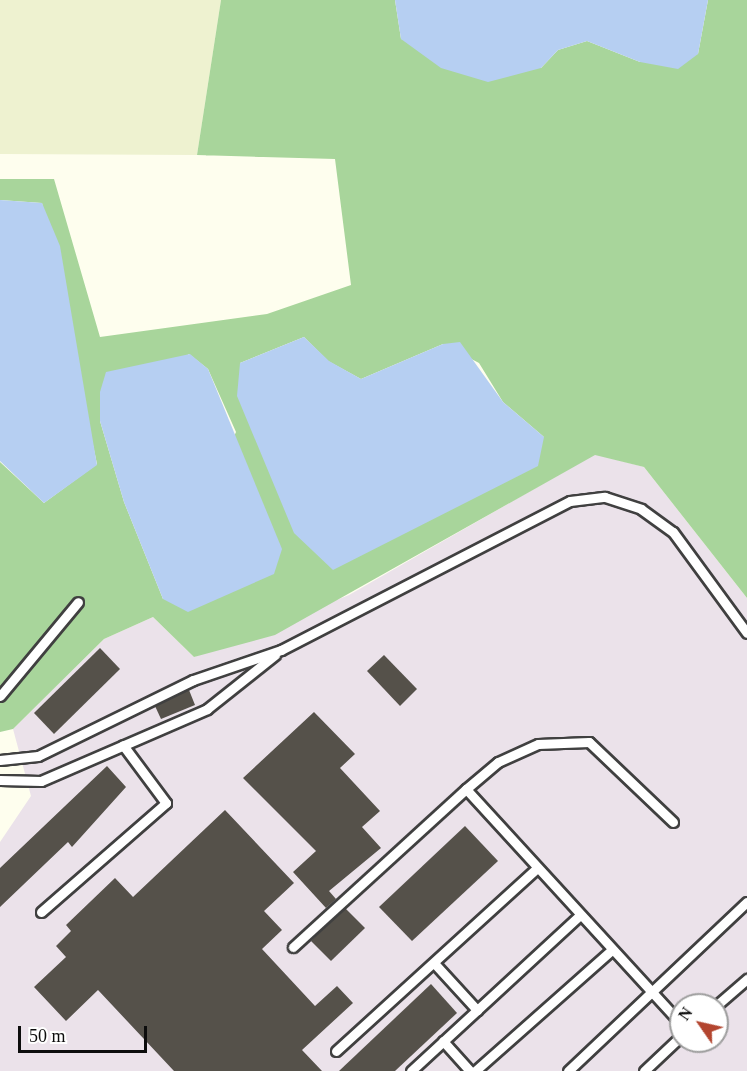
<!DOCTYPE html>
<html>
<head>
<meta charset="utf-8">
<style>
  body { margin:0 }
  #map { position:relative; width:747px; height:1071px; overflow:hidden; background:#fefeee; font-family:Georgia,serif }
  div>[style] { position:absolute }
  [style*='--x'] { left:calc(var(--x)*1px); top:calc(var(--y)*1px); width:calc(var(--w)*1px); rotate:calc(var(--a)*1deg) }
  .industrial>* { inset:0; background:#ebe2ea }
  .farmland>* { inset:0; background:#eef2d0 }
  .forest>* { inset:0; background:#a8d59b }
  .water>* { inset:0; background:#b6cff2 }
  .building>* { inset:0; background:#55514a }
  .roads { filter:drop-shadow(2px 0 #404040) drop-shadow(-2px 0 #404040) drop-shadow(0 2px #404040) drop-shadow(0 -2px #404040) }
  .service>* { height:9px; margin:-4.5px; padding:0 4.5px; transform-origin:4.5px; border-radius:4.5px; background:#fff }
  span { translate:-50% -50%; white-space:nowrap; text-align:center; line-height:1.15; -webkit-text-stroke:6px #fff; paint-order:stroke }
  .north { position:absolute; left:669px; top:993px; width:60px; height:60px; box-sizing:border-box; background:#fff; border:2px solid #9e9e9e; border-radius:50%; rotate:304deg; font-size:16px; font-weight:700; line-height:24px; text-align:center; color:#0d0d0d }
  .north::after { content:''; display:block; margin:auto; width:21px; height:27px; background:#b3452f; clip-path:polygon(50% 0,100% 100%,50% 72%,0 100%) }
  .scale { position:absolute; left:18px; top:1026px; width:129px; height:27px; box-sizing:border-box; border:3px solid #0d0d0d; border-top:0; padding-left:8px; font-size:18px; line-height:21px; white-space:nowrap; color:#0d0d0d; -webkit-text-stroke:4px #fff; paint-order:stroke }
</style>
</head>
<body>
<div id="map">
  <div class="industrial">
    <i style="clip-path:polygon(evenodd,595px 454px,644px 467px,747px 598px,747px 1071px,0 1071px,0 842px,31px 796px,13px 729px,104px 639px,153px 617px,194px 657px,349px 595px,595px 454px,681px 1005px,717px 1005px,717px 1041px,681px 1041px,681px 1005px)"></i>
  </div>
  <div class="farmland">
    <i style="clip-path:polygon(0 0,221px 0,197px 155px,0 154px)"></i>
  </div>
  <div class="forest">
    <i style="clip-path:polygon(evenodd,221px 0,395px 0,401px 39px,541px 68px,558px 50px,587px 41px,640px 62px,698px 54px,708px 0,747px 0,747px 598px,644px 467px,595px 455px,275px 635px,194px 657px,153px 617px,104px 639px,13px 729px,0 732px,0 462px,44px 503px,97px 464px,42px 203px,0 200px,0 179px,54px 179px,100px 337px,267px 314px,351px 285px,335px 159px,197px 155px,221px 0,304px 337px,328px 361px,361px 379px,443px 344px,479px 363px,503px 402px,544px 437px,240px 363px,304px 337px,221px 0,189px 354px,208px 369px,236px 432px,163px 599px,124px 502px,100px 421px,189px 354px)"></i>
  </div>
  <div class="water">
    <i style="clip-path:polygon(395px 0,708px 0,698px 54px,678px 69px,640px 62px,587px 41px,558px 50px,541px 68px,488px 82px,441px 68px,401px 39px)"></i>
    <i style="clip-path:polygon(0 200px,42px 203px,60px 246px,97px 465px,44px 503px,0 461px)"></i>
    <i style="clip-path:polygon(304px 337px,329px 361px,361px 379px,443px 344px,460px 342px,503px 402px,544px 437px,538px 466px,333px 570px,294px 533px,237px 396px,240px 363px)"></i>
    <i style="clip-path:polygon(190px 354px,208px 369px,282px 549px,274px 574px,188px 612px,163px 599px,124px 502px,100px 421px,100px 392px,106px 372px)"></i>
  </div>
  <div class="building">
    <i style="clip-path:polygon(100px 648px,120px 669px,54px 734px,34px 713px)"></i>
    <i style="clip-path:polygon(384px 655px,417px 689px,400px 706px,367px 671px)"></i>
    <i style="clip-path:polygon(189px 690px,195px 705px,161px 719px,155px 706px)"></i>
    <i style="clip-path:polygon(314px 712px,355px 754px,340px 768px,380px 811px,362px 827px,381px 848px,329px 891px,336px 899px,326px 908px,293px 872px,316px 851px,243px 778px)"></i>
    <i style="clip-path:polygon(107px 766px,126px 787px,72px 847px,68px 842px,0 907px,0 868px)"></i>
    <i style="clip-path:polygon(225px 810px,294px 883px,264px 911px,282px 930px,262px 949px,315px 1006px,337px 986px,353px 1003px,302px 1050px,322px 1071px,174px 1071px,98px 990px,66px 1021px,34px 987px,66px 957px,56px 946px,71px 931px,66px 925px,115px 878px,133px 897px)"></i>
    <i style="clip-path:polygon(465px 826px,498px 861px,412px 941px,379px 907px)"></i>
    <i style="clip-path:polygon(345px 908px,365px 928px,331px 961px,311px 941px)"></i>
    <i style="clip-path:polygon(431px 984px,457px 1013px,395px 1071px,339px 1071px)"></i>
  </div>
  <div class="roads">
    <div class="service">
      <i style="--x:0;--y:696;--w:122;--a:-50.3"></i>
      <i style="--x:0;--y:760;--w:38;--a:-6"></i>
      <i style="--x:38;--y:756;--w:173;--a:-26.1"></i>
      <i style="--x:193;--y:680;--w:93;--a:-18.8"></i>
      <i style="--x:281;--y:650;--w:325;--a:-27.3"></i>
      <i style="--x:570;--y:501;--w:35;--a:-7"></i>
      <i style="--x:605;--y:497;--w:38;--a:18"></i>
      <i style="--x:641;--y:509;--w:39;--a:36"></i>
      <i style="--x:673;--y:532;--w:125;--a:53.8"></i>
      <i style="--x:0;--y:780;--w:41;--a:1.4"></i>
      <i style="--x:41;--y:781;--w:181;--a:-23.4"></i>
      <i style="--x:207;--y:709;--w:87;--a:-38.5"></i>
      <i style="--x:466;--y:789;--w:42;--a:-40.2"></i>
      <i style="--x:498;--y:762;--w:44;--a:-24.2"></i>
      <i style="--x:538;--y:744;--w:51;--a:-2.2"></i>
      <i style="--x:589;--y:742;--w:116;--a:43.6"></i>
      <i style="--x:41;--y:912;--w:166;--a:-41.1"></i>
      <i style="--x:166;--y:803;--w:72;--a:-126.6"></i>
      <i style="--x:293;--y:947;--w:234;--a:-42.4"></i>
      <i style="--x:466;--y:789;--w:319;--a:47.5"></i>
      <i style="--x:434;--y:963;--w:64;--a:47.5"></i>
      <i style="--x:717;--y:1005;--w:40;--a:-41"></i>
      <i style="--x:443;--y:1041;--w:40;--a:48"></i>
      <i style="--x:336;--y:1051;--w:272;--a:-42.3"></i>
      <i style="--x:411;--y:1071;--w:230;--a:-42.7"></i>
      <i style="--x:475;--y:1071;--w:183;--a:-41.5"></i>
      <i style="--x:568;--y:1071;--w:246;--a:-43.4"></i>
      <i style="--x:644;--y:1071;--w:51;--a:-43.4"></i>
    </div>
  </div>
  <div class="north">N</div>
  <div class="scale">50 m</div>
</div>
</body>
</html>
